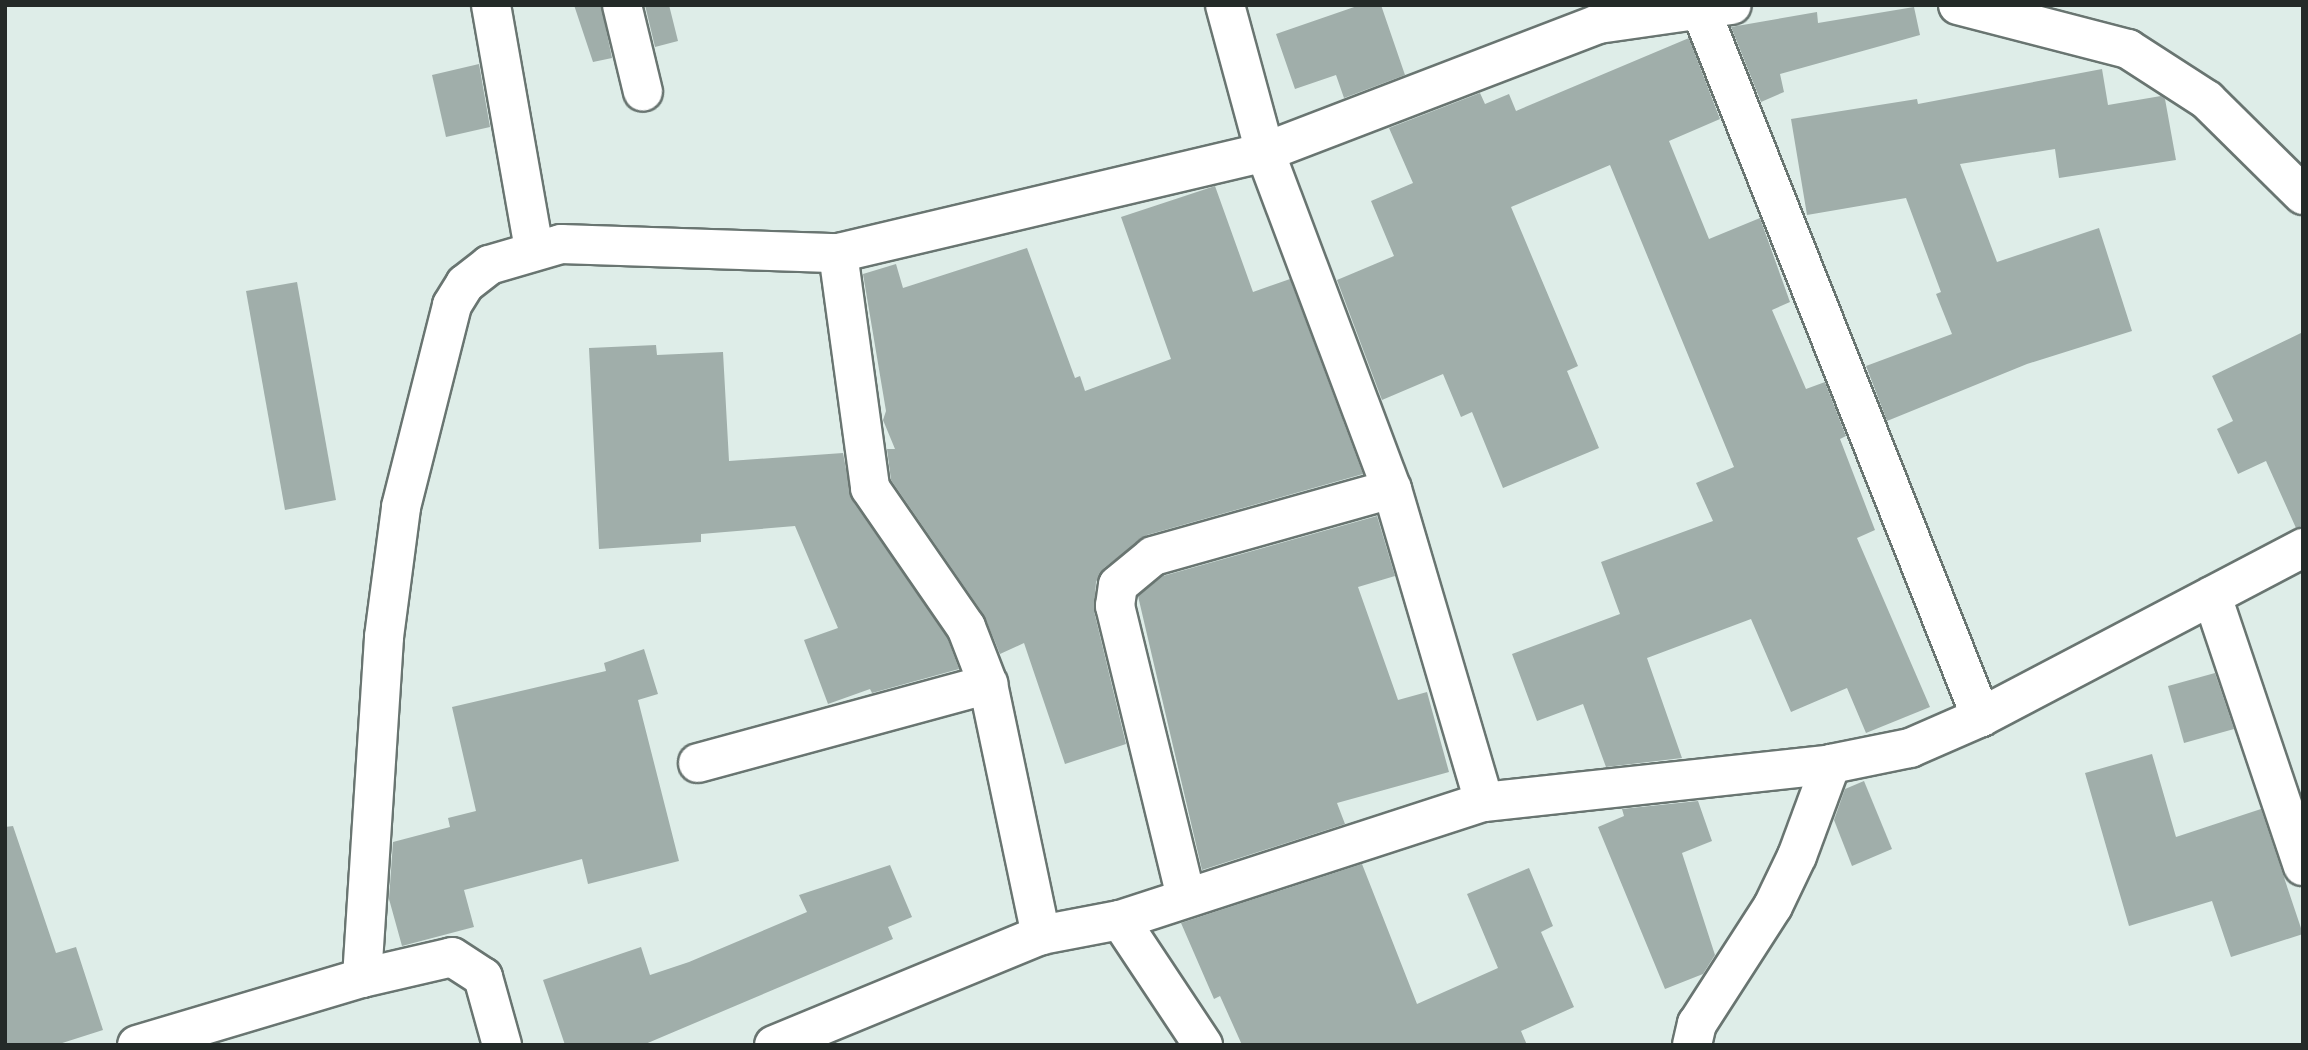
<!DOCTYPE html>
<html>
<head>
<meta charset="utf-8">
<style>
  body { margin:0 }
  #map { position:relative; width:2308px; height:1050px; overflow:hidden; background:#deede8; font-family:Commissioner,sans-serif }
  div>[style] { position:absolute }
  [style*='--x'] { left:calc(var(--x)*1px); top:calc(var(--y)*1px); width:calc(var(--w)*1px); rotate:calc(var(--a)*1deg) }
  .building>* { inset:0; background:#a0aeaa }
  .roads { filter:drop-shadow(2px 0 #697571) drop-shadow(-2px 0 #697571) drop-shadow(0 2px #697571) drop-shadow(0 -2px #697571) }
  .minor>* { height:38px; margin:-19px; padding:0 19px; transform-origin:19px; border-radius:19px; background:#fff }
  span { translate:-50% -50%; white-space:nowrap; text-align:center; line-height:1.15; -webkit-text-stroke:5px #fff; paint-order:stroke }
  .frame { position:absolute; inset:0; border:7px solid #242a28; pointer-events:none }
</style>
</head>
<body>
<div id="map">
  <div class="building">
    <i style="clip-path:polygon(574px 5px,601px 5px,612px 58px,593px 62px)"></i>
    <i style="clip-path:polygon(645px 5px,669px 5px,678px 41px,655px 47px)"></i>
    <i style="clip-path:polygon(1360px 5px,1381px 5px,1405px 75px,1344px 98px,1336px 75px,1295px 89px,1276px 34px)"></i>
    <i style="clip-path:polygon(1914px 7px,1920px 35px,1780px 74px,1784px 92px,1761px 102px,1731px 27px,1817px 12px,1818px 23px)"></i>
    <i style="clip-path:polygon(1689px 38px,1720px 119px,1669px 141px,1709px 239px,1760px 218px,1790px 302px,1772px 310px,1806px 389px,1825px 382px,1846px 436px,1840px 439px,1875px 530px,1857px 538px,1930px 707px,1866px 733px,1847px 688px,1791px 712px,1751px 619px,1647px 658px,1682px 758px,1606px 767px,1583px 704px,1537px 721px,1512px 654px,1620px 614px,1601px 562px,1713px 521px,1696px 483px,1734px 467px,1610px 165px,1511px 207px,1578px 366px,1567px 371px,1599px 448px,1503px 488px,1472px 412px,1461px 417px,1443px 374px,1382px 400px,1337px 280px,1394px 256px,1371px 201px,1413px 183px,1389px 128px,1480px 93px,1485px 104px,1509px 94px,1516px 111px)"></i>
    <i style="clip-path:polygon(479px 64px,490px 127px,446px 137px,432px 75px)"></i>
    <i style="clip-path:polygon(2102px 69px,2108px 105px,2161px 96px,2165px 99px,2176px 160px,2059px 178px,2055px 149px,1960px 164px,1997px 262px,2099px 228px,2132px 331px,2027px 364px,1887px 421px,1866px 366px,1952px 334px,1936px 294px,1941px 292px,1906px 198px,1807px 215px,1791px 119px,1917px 99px,1918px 104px)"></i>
    <i style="clip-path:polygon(1215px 186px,1253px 292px,1290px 279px,1363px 474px,1147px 535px,1104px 568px,1096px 582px,1094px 611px,1126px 744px,1065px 764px,1024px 643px,1000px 654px,984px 615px,891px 480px,887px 449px,895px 449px,883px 420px,886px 411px,863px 274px,896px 264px,903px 288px,1027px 248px,1075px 378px,1080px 376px,1085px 391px,1171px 359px,1121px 217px)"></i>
    <i style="clip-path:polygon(297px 282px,336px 500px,285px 510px,246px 291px)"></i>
    <i style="clip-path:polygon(2303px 332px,2303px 526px,2296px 528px,2266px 461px,2238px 474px,2217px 429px,2233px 421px,2212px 376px)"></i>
    <i style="clip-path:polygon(656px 345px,657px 355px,723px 352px,729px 461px,843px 453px,852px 500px,947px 637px,959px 669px,872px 693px,870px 689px,828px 704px,804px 640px,838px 628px,795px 526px,701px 534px,701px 542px,599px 549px,589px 348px)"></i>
    <i style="clip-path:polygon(1377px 516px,1395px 576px,1358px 587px,1398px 700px,1427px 692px,1449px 772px,1337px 803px,1345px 824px,1202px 870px,1138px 596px,1163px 576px)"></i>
    <i style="clip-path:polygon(644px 649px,658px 694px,638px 700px,679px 861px,588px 884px,582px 859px,464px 890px,474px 927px,402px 946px,389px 899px,393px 842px,450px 827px,448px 818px,476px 811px,452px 707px,606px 671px,604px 663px)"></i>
    <i style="clip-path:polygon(2215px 673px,2234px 729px,2184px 743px,2168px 686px)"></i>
    <i style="clip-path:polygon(2152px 754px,2176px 837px,2261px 809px,2303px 934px,2231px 957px,2212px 901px,2129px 926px,2085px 773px)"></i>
    <i style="clip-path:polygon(1864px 781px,1892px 849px,1852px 866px,1834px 820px,1845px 789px)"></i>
    <i style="clip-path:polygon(1698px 801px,1712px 841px,1682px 853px,1715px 955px,1703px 974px,1665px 989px,1598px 827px,1624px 816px,1622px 809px)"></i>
    <i style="clip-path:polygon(13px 826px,56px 953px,76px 947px,103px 1030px,56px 1045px,5px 1045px,5px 827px)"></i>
    <i style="clip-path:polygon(1362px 864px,1417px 1004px,1498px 968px,1467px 894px,1529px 868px,1553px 926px,1541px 932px,1574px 1007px,1521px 1031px,1527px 1045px,1242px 1045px,1220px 996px,1214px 999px,1181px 923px)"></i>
    <i style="clip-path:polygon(890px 865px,912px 917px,888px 927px,893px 939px,643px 1045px,565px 1045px,543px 980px,641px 947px,650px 975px,689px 962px,807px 912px,799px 895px)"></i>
  </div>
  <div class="roads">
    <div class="minor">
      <i style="--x:491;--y:5;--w:249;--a:80"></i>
      <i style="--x:622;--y:5;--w:89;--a:76.4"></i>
      <i style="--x:1225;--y:5;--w:152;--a:74.8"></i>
      <i style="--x:1265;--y:152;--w:360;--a:69.4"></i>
      <i style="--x:1392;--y:489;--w:326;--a:73.6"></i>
      <i style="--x:1958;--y:5;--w:176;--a:14.5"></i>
      <i style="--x:2128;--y:49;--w:94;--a:32.8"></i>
      <i style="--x:2207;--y:100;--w:135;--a:44.7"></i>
      <i style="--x:1700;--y:8;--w:763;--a:68.38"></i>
      <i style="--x:838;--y:253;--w:237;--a:82.2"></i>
      <i style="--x:870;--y:488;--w:169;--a:55.4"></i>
      <i style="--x:966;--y:627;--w:61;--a:68.9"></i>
      <i style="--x:988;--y:684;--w:257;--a:78.1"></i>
      <i style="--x:2212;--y:596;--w:285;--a:71.4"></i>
      <i style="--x:698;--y:763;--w:301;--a:-15.2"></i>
      <i style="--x:1186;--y:897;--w:300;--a:-103.7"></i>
      <i style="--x:1115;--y:606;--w:21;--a:-82"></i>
      <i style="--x:1118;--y:585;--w:45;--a:-39.6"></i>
      <i style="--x:1153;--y:556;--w:248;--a:-15.7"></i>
      <i style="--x:1120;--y:920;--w:150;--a:56.4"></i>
      <i style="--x:362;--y:978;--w:342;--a:-86.3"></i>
      <i style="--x:384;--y:637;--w:131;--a:-82.5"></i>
      <i style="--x:401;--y:507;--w:208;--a:-75.8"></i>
      <i style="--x:452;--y:305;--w:25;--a:-58"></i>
      <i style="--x:465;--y:284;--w:31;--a:-38"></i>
      <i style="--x:489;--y:265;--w:75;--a:-16.3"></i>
      <i style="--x:561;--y:244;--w:277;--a:1.9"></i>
      <i style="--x:838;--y:253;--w:439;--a:-13.3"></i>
      <i style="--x:1265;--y:152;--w:357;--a:-21"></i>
      <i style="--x:1598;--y:24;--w:135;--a:-8.1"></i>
      <i style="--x:137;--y:1045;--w:235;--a:-16.6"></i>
      <i style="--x:362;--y:978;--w:92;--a:-13.1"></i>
      <i style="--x:452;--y:957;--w:37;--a:33"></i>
      <i style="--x:483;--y:977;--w:71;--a:74.4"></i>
      <i style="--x:774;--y:1045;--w:289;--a:-22.4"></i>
      <i style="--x:1041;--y:935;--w:80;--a:-10.8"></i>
      <i style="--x:1120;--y:920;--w:383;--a:-18"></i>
      <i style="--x:1484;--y:802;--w:349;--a:-6.2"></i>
      <i style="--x:1831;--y:764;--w:81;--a:-11.4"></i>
      <i style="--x:1910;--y:748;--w:77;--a:-23.6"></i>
      <i style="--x:1981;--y:717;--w:364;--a:-27.7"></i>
      <i style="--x:1692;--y:1045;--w:22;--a:-77"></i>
      <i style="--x:1697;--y:1024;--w:140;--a:-57.2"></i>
      <i style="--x:1773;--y:906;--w:55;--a:-64.4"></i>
      <i style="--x:1797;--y:856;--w:98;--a:-69.7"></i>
    </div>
  </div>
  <div class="frame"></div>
</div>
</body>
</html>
